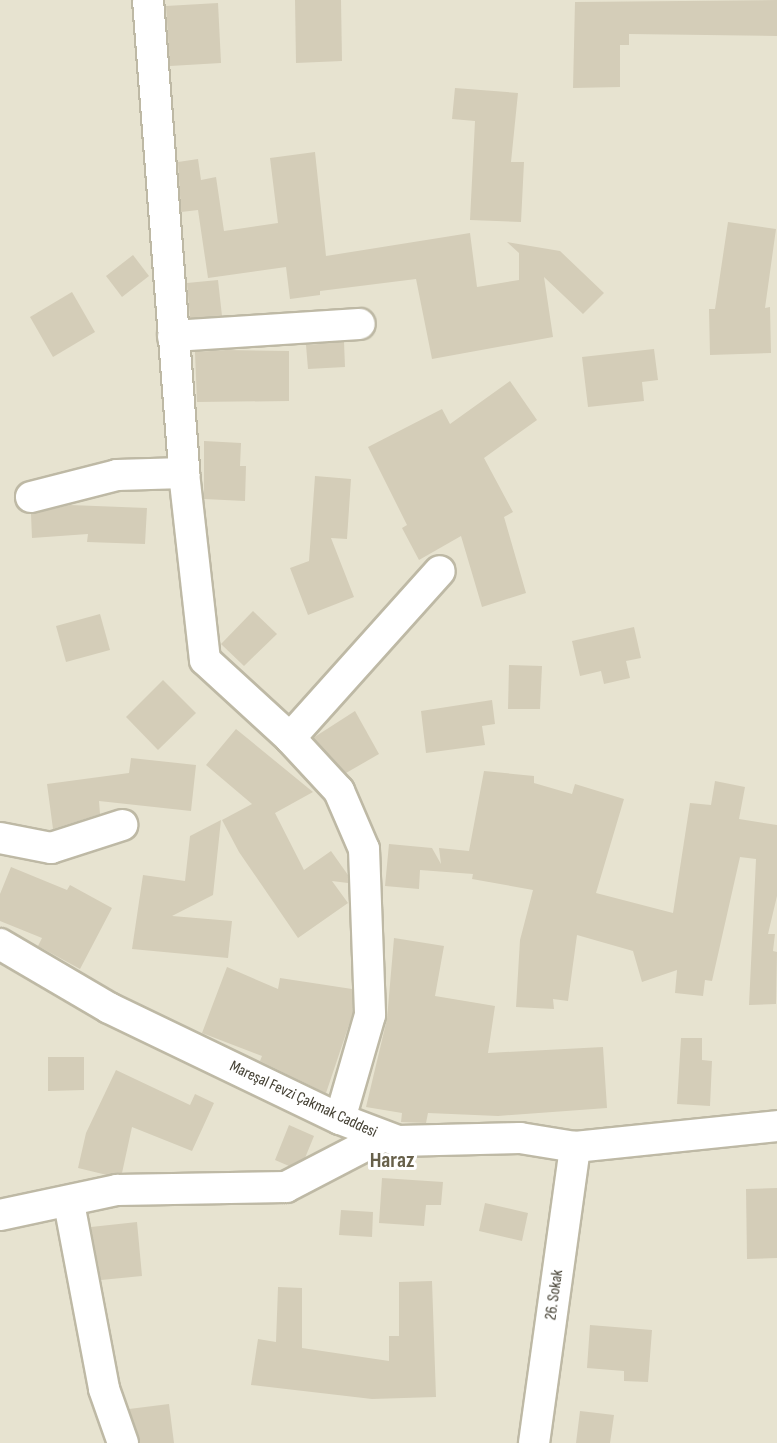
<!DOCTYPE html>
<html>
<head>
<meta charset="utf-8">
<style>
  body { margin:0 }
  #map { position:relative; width:777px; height:1443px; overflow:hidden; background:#f2f0e3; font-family:"Sofia Sans Condensed",sans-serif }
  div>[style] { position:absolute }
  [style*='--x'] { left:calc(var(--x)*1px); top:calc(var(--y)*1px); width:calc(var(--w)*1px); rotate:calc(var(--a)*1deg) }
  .residential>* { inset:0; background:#e7e3d0 }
  .building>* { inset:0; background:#d4cdb8 }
  .roads { filter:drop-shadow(2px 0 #beb9a5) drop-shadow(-2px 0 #beb9a5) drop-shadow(0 2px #beb9a5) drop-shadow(0 -2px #beb9a5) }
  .minor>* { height:30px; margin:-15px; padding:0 15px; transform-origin:15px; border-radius:15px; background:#fff }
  span { translate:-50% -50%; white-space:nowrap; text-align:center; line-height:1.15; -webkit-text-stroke:6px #fff; paint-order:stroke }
  .street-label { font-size:16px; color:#444033 }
  .district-label { font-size:22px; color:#67604a; font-weight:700 }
</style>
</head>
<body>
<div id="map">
  <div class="residential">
    <i style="clip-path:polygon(0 0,777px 0,777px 1443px,0 1443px)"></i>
  </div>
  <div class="building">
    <i style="clip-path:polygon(295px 0,341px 0,342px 61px,296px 63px)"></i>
    <i style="clip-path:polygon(777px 0,777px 36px,629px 34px,629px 45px,620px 45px,620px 87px,573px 88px,575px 2px)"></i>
    <i style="clip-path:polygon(218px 3px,221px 63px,170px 66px,166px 6px)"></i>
    <i style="clip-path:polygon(455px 88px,518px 93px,511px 162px,524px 162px,521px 222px,470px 220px,475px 121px,452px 119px)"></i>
    <i style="clip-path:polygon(315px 152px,326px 256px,470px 233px,477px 287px,519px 280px,519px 253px,507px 242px,560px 251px,604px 293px,583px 314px,544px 277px,553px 337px,432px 359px,416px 279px,320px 291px,320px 295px,290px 299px,286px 267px,208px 278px,198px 210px,181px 212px,178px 162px,198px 159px,201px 180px,216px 177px,224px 231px,278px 223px,270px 158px)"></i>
    <i style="clip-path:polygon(728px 222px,776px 229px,765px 308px,770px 307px,771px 353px,710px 355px,709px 309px,715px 309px)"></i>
    <i style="clip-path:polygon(133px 255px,149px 276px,122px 297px,106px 276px)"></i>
    <i style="clip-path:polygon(218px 280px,222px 316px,190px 318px,187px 283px)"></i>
    <i style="clip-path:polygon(72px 292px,95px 332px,53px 357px,30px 317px)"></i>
    <i style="clip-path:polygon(344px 342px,345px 367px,308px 369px,306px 345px)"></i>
    <i style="clip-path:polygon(654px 349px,658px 380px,642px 382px,644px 401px,588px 407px,582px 357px)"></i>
    <i style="clip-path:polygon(226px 350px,289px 351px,289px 401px,197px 402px,195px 352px)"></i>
    <i style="clip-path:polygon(510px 381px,537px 420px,484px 458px,513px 512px,504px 517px,526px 593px,482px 607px,461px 536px,419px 560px,402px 528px,407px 525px,368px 447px,442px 409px,450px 424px)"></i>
    <i style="clip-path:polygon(204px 441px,241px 443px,240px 466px,246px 466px,245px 501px,204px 499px)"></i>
    <i style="clip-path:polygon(315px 476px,351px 479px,347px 539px,331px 538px,354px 597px,308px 615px,290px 568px,309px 561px)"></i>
    <i style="clip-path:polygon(70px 505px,147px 508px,145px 544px,87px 542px,88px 534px,32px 538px,31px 514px)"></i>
    <i style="clip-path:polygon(253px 611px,277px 634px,244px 666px,221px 644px)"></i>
    <i style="clip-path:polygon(100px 614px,110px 650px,66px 662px,56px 626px)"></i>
    <i style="clip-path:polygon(634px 627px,641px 658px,626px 661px,630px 678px,604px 684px,601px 671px,580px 676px,572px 641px)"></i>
    <i style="clip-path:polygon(509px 665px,542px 666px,540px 709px,508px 709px)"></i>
    <i style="clip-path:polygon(163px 680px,196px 713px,158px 750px,126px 717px)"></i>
    <i style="clip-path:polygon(492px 700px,495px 724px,482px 726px,485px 745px,426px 753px,421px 711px)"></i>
    <i style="clip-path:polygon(355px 711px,379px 754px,346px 773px,313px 738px)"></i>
    <i style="clip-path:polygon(236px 729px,313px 792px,275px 813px,304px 870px,331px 851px,348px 875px,348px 883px,332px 881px,348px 903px,298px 938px,239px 852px,222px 820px,252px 804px,206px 765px)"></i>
    <i style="clip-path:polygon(131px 758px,196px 765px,191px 811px,99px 801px,100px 814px,53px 829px,47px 784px,129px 773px)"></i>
    <i style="clip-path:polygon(484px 771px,534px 776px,534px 783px,572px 794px,575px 784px,624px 799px,596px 893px,673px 913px,690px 803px,711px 805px,715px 781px,745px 787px,739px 819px,777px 825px,777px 896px,768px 934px,775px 934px,773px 951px,777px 952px,776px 1004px,749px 1005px,756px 859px,740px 857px,712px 981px,705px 980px,703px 996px,675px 993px,677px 970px,642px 982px,633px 951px,577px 935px,568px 1001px,553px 999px,554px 1009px,516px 1007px,520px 940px,533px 890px,472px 879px,473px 874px,420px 870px,419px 889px,385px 886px,389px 844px,432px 848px,441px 864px,439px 848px,469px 851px)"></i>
    <i style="clip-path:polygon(221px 820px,213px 895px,172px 916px,232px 921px,228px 958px,132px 949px,143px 875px,185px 881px,190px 836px)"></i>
    <i style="clip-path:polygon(11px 867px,67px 890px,70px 885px,112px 908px,80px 969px,38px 946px,42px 938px,0 921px,0 894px)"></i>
    <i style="clip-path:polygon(394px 938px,444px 946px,435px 996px,495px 1006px,488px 1053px,603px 1047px,607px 1108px,498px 1116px,428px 1113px,426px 1123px,401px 1122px,402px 1113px,366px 1107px,387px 1019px)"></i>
    <i style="clip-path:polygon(227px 967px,278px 989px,280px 978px,352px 989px,353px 1013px,326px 1093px,260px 1061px,262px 1056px,202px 1033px)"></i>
    <i style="clip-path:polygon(681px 1038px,702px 1038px,702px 1060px,712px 1061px,710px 1106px,677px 1104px)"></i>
    <i style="clip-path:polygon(48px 1057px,84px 1057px,84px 1090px,48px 1091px)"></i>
    <i style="clip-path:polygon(116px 1070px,190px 1105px,195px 1094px,214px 1103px,192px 1151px,132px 1127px,122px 1173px,107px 1175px,78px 1168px,86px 1133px)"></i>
    <i style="clip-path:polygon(289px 1125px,314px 1136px,305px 1158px,289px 1166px,275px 1160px)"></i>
    <i style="clip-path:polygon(382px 1178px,443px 1182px,441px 1205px,426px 1205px,424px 1226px,379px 1223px)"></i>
    <i style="clip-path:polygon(777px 1188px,777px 1258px,747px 1259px,746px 1189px)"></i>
    <i style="clip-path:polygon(485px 1203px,528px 1213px,522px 1241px,479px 1231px)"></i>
    <i style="clip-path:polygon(341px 1210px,373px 1212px,372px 1237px,339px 1235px)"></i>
    <i style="clip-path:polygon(137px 1222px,142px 1276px,101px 1280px,91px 1227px)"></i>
    <i style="clip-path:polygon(432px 1281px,436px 1397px,372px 1399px,251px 1385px,258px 1339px,276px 1342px,278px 1287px,302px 1288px,302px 1348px,389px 1361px,389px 1336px,399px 1336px,399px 1282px)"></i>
    <i style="clip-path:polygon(590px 1325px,652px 1330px,648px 1382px,624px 1381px,624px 1371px,587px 1368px)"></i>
    <i style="clip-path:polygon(169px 1404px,174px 1443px,140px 1443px,129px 1409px)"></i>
    <i style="clip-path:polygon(580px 1411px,614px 1415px,610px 1443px,576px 1443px)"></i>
  </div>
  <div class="roads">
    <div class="minor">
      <i style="--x:148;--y:0;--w:474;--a:85.6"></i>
      <i style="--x:184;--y:473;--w:188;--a:83.6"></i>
      <i style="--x:205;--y:660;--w:115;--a:42.5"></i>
      <i style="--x:290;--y:738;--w:72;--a:47.2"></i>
      <i style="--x:339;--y:791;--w:63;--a:66.7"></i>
      <i style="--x:364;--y:849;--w:166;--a:87.9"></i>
      <i style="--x:370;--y:1015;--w:108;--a:106.1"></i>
      <i style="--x:173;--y:336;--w:187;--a:-3.7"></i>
      <i style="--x:31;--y:497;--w:89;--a:-14.3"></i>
      <i style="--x:117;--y:475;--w:67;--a:-1.7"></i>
      <i style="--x:290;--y:738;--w:224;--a:-48.1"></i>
      <i style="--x:0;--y:838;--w:52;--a:11.1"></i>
      <i style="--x:51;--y:848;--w:75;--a:-17.9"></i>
      <i style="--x:0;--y:944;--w:126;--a:30.4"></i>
      <i style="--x:109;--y:1008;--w:256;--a:25.7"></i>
      <i style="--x:340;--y:1119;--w:62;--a:20.8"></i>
      <i style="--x:398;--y:1141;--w:122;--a:-1.4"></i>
      <i style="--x:520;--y:1138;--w:56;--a:9.3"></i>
      <i style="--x:575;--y:1147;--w:203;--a:-5.9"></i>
      <i style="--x:69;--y:1203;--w:189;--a:79.3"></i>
      <i style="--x:104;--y:1389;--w:57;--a:70.6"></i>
      <i style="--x:0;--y:1215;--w:120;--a:-12.1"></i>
      <i style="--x:117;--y:1190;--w:169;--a:-1"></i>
      <i style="--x:286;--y:1187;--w:108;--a:-27.5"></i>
      <i style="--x:534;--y:1443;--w:299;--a:-82.1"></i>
    </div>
  </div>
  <div class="street-label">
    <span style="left:303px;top:1100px;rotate:25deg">Mareşal Fevzi Çakmak Caddesi</span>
    <span style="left:555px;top:1295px;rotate:-82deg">26. Sokak</span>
  </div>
  <div class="district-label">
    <span style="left:392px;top:1161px">Haraz</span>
  </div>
</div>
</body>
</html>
